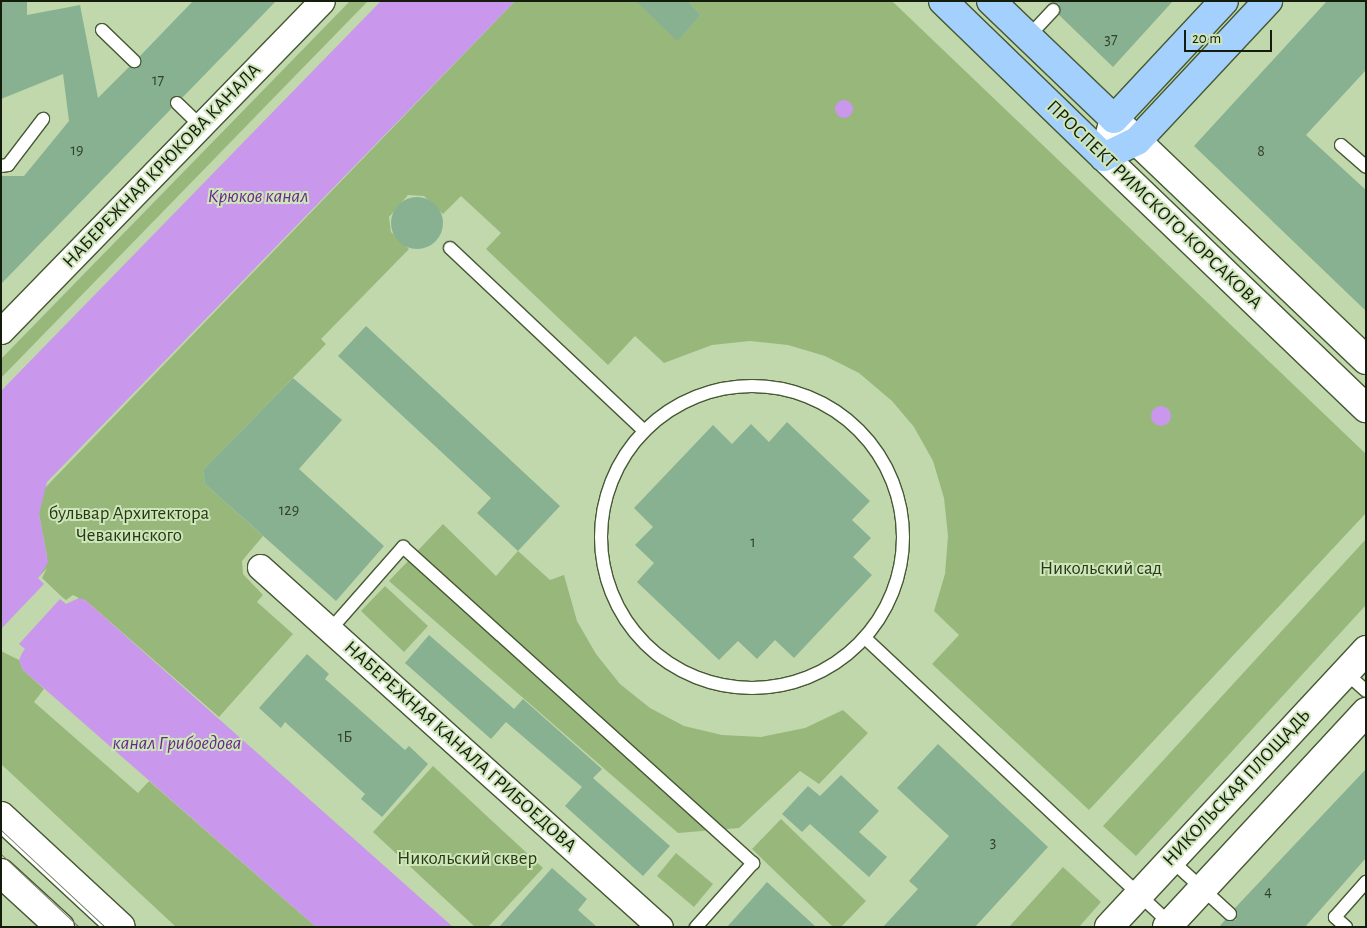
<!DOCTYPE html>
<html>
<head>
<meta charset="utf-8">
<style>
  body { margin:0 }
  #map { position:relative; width:1367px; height:928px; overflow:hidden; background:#c0d8ac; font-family:"Alegreya Sans",sans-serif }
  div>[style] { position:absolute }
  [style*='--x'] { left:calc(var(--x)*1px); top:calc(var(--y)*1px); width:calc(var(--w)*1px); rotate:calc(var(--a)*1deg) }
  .green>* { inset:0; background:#98b87b }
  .water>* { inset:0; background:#c997eb }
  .round { border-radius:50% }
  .pier>* { inset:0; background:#c0d8ac }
  .building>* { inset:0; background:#88b191 }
  .roads { filter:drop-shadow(1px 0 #455933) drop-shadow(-1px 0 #455933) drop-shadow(0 1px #455933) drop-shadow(0 -1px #455933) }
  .lane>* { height:12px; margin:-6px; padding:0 6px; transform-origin:6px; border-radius:6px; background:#fff }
  .lane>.ring { margin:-6px; padding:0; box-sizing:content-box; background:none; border:12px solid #fff; border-radius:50% }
  .street>* { height:25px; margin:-12.5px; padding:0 12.5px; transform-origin:12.5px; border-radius:12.5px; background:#fff }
  .secondary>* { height:28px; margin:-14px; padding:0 14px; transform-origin:14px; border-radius:14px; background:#fff }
  .primary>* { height:28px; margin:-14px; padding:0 14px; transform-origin:14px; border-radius:14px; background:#a3d0fd }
  .tram>* { height:1px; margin:-0.5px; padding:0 0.5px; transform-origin:0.5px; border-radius:0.5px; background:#728263 }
  span { translate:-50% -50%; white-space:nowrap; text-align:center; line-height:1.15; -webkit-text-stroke:4px #cde5b9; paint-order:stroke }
  .number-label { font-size:16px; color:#31412d }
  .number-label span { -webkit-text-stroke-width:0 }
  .street-label { font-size:19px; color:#141c0c }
  .park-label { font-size:19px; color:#273914 }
  .water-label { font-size:20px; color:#68298b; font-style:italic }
  .frame { position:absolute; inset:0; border:2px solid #141c0c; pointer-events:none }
  .scale { position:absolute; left:1184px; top:30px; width:88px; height:22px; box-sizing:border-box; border:2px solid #141c0c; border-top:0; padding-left:6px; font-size:15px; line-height:18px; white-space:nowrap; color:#141c0c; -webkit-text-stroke:4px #cde5b9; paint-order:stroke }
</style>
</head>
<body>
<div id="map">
  <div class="green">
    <i style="clip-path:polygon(350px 1px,368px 1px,1px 378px,1px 359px)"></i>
    <i style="clip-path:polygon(515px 1px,650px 1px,677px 40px,701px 15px,688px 1px,892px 1px,1366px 454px,1366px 513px,1089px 810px,932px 664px,959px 635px,934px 611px,945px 574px,948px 536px,944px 498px,933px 461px,914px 427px,892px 401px,859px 373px,825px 356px,788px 345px,750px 341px,712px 345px,664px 363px,635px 336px,608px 365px,486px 249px,501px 233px,461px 196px,443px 214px,424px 196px,408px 195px,389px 217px,391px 232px,409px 249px,321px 339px,326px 344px,203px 470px,205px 484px,263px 536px,242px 561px,243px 574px,263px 595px,257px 602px,293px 634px,219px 717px,84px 599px,66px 604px,38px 578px,47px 557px,39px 514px,42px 491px)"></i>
    <i style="clip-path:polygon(443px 524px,496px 576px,518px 551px,550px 580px,564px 575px,577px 621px,596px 654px,620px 684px,650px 708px,684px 726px,722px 735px,761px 737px,805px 728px,843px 710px,868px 733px,819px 784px,800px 771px,739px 828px,678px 833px,389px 581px)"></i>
    <i style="clip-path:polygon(1366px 539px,1366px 605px,1136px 856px,1103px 826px)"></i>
    <i style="clip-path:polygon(385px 586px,428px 626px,404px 652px,361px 611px)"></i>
    <i style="clip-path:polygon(1px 651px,19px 660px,23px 670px,44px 689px,34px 702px,138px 793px,149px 781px,316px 927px,176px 927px,1px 764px)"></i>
    <i style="clip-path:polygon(433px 766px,543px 868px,488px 927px,475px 927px,373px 832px)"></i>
    <i style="clip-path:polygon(781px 819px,866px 901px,841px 927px,833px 927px,752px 849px)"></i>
    <i style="clip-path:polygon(676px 853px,713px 884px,694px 907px,657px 876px)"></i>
    <i style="clip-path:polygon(1063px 867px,1101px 902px,1079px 927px,1009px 927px)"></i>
  </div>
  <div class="water">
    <i style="clip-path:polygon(381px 1px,515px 1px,47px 482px,39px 514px,48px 562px,39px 578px,66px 604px,74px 598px,84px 599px,453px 927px,316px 927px,23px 670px,19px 660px,24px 649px,1px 629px,1px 391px)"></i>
    <i class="round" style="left:835px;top:100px;width:18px;height:18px"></i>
    <i class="round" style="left:1151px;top:406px;width:20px;height:20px"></i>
  </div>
  <div class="pier">
    <i style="clip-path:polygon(47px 568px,42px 578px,62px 597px,66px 600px,73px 595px,79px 598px,66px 604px,60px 599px,19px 644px,25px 649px,17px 659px,21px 650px,1px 629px,44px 584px,38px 578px)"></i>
    <i style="clip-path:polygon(44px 689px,149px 781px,147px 783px,43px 691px)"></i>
  </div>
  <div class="building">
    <i style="clip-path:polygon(1px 1px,27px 1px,27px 15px,80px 5px,98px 98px,129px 67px,139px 67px,140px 56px,193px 1px,276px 1px,183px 97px,172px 97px,171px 109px,1px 284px,1px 176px,24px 176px,69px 121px,63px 74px,1px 99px)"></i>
    <i style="clip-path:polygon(636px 1px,688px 1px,701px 15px,677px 41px)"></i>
    <i style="clip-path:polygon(1044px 1px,1173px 1px,1113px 67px,1059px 15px,1059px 4px)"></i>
    <i style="clip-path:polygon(1327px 1px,1366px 1px,1366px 70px,1306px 135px,1366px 190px,1366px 311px,1194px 146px)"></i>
    <i class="round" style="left:391px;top:197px;width:52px;height:52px"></i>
    <i style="clip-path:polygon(366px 326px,560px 506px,518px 551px,477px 513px,491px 498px,338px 356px)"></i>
    <i style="clip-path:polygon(293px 378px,342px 420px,299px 469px,384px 546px,336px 601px,205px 484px,203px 470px)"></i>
    <i style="clip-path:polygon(787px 422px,870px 501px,852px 520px,871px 538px,853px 557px,872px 575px,794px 658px,775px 640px,757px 659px,738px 641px,719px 660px,637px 582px,654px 563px,635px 545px,653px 527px,634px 508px,713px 425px,732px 444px,751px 424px,769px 442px)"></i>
    <i style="clip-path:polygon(429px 635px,514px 709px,523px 699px,602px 769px,593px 778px,670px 846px,643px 876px,565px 806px,582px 787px,506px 722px,491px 739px,405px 663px)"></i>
    <i style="clip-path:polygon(307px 654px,329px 674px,325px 679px,405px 750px,409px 746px,428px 764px,382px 817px,361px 799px,365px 794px,285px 722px,281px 728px,259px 708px)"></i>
    <i style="clip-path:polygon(938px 744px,1048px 847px,975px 927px,883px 927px,918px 889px,909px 881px,949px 836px,897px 788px)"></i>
    <i style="clip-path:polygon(1366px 769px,1366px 858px,1305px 927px,1219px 927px,1225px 920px,1236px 920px,1235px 908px)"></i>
    <i style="clip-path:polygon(841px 775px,879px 811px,859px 832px,887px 857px,869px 877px,810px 824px,802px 832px,782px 814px,808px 786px,820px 796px)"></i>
    <i style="clip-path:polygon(552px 868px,587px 899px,578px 910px,597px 927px,499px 927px)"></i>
    <i style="clip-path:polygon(767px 882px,816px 927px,727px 927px)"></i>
  </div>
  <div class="roads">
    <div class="lane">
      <i style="--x:102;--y:30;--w:45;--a:44.1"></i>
      <i style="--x:1028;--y:37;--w:37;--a:-47"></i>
      <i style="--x:177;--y:103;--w:33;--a:44"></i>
      <i style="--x:1341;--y:145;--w:33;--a:41"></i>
      <i style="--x:1;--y:166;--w:7;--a:-8"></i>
      <i style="--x:8;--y:165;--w:58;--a:-52.7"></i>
      <i style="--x:450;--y:248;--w:267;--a:43.3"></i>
      <i class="ring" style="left:601px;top:386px;width:290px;height:290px"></i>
      <i style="--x:330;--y:630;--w:111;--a:-48.7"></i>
      <i style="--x:403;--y:547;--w:472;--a:42.1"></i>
      <i style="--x:753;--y:863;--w:86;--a:131.7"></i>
      <i style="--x:865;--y:638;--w:417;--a:43.1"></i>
      <i style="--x:1345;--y:672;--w:28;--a:42"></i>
      <i style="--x:1171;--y:860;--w:80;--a:42.5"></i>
      <i style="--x:1346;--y:927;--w:15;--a:-138"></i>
      <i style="--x:1335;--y:917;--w:47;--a:-48.5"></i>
    </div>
    <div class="street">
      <i style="--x:1;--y:331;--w:460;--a:-45.8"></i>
      <i style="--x:260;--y:567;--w:538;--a:41.99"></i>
    </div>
    <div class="secondary">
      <i style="--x:1366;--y:360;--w:349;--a:-136.3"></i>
      <i style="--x:1114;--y:119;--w:39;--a:105"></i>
      <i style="--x:1104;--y:157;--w:363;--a:43.8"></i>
      <i style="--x:1;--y:816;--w:163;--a:42.8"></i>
      <i style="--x:1;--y:873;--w:80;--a:42.5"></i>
      <i style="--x:1109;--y:927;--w:378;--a:-47.1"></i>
      <i style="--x:1167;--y:927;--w:293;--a:-47.2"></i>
    </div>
    <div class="primary">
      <i style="--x:943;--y:1;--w:224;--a:44.1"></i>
      <i style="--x:1104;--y:157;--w:37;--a:-26"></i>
      <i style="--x:1137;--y:141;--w:192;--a:-46.9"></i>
      <i style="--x:991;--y:1;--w:170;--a:43.8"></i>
      <i style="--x:1114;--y:119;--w:161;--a:-47"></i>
    </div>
  </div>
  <div class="tram">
    <i style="--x:1;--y:830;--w:142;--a:43"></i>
    <i style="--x:1;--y:854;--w:107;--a:43.1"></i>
  </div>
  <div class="number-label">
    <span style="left:1111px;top:39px">37</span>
    <span style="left:158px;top:80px">17</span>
    <span style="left:77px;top:150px">19</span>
    <span style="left:1261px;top:151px">8</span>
    <span style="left:289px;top:510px">129</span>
    <span style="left:753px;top:542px">1</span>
    <span style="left:345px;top:737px">1Б</span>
    <span style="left:993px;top:842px">3</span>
    <span style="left:1268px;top:891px">4</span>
  </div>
  <div class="street-label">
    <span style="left:162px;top:166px;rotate:-46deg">НАБЕРЕЖНАЯ КРЮКОВА КАНАЛА</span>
    <span style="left:1154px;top:205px;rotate:44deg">ПРОСПЕКТ РИМСКОГО-КОРСАКОВА</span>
    <span style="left:460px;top:747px;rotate:42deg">НАБЕРЕЖНАЯ КАНАЛА ГРИБОЕДОВА</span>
    <span style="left:1237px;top:788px;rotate:-47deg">НИКОЛЬСКАЯ ПЛОЩАДЬ</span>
  </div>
  <div class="park-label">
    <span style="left:129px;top:525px">бульвар Архитектора<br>Чевакинского</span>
    <span style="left:1101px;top:569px">Никольский сад</span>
    <span style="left:467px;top:859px">Никольский сквер</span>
  </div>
  <div class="water-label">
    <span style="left:258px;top:196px">Крюков канал</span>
    <span style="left:177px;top:743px">канал Грибоедова</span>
  </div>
  <div class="frame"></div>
  <div class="scale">20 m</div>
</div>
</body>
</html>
